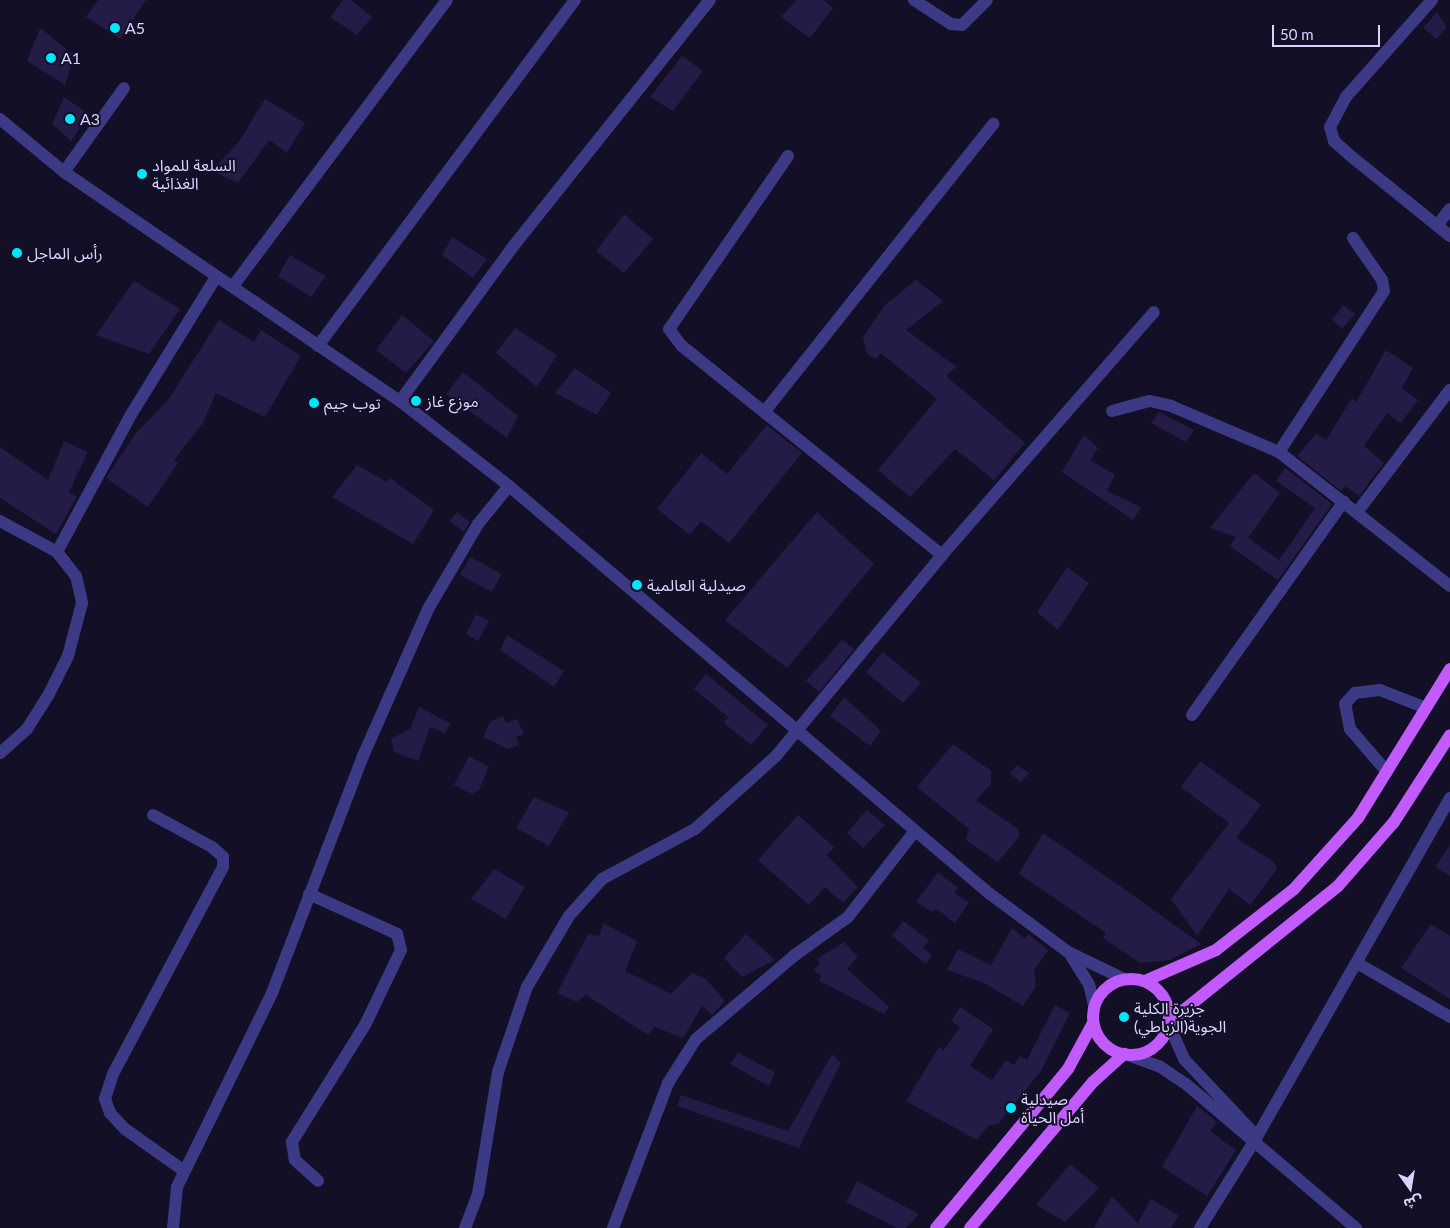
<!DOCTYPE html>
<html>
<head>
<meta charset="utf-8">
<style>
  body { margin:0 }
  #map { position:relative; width:1450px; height:1228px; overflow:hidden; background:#130f26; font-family:Lato,"Noto Sans Arabic",sans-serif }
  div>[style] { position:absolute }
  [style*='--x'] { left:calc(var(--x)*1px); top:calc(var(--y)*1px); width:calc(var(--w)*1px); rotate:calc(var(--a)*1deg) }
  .building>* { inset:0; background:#241b47 }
  .minor>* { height:12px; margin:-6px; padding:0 6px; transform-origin:6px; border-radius:6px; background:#3d3a85 }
  .major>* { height:12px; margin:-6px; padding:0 6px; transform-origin:6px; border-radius:6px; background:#c25bff }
  .major>.ring { margin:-6px; padding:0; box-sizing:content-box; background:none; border:12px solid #c25bff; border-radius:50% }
  .dots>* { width:14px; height:14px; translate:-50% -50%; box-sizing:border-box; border:2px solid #130f26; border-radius:50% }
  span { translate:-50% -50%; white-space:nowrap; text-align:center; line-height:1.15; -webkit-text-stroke:4px #130f26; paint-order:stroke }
  .poi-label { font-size:16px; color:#d9d4ff }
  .left { translate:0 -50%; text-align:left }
  .north { position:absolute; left:1385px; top:1163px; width:50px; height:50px; -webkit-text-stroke:4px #130f26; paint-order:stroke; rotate:167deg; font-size:14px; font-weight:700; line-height:20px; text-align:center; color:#d9d4ff }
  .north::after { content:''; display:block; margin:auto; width:18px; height:22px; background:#d9d4ff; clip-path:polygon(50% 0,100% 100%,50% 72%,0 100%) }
  .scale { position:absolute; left:1272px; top:25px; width:108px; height:22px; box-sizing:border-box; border:2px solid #d9d4ff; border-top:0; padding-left:6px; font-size:15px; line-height:18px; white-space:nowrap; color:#d9d4ff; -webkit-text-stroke:4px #130f26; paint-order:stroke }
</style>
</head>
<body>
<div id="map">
  <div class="building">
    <i style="clip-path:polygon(98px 0,146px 0,120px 39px,86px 17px)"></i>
    <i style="clip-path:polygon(343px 0,351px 0,372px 17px,357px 35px,330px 17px)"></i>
    <i style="clip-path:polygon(796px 0,824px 0,833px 8px,810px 38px,781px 17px)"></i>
    <i style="clip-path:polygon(1437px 12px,1447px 27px,1437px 39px,1423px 28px)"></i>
    <i style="clip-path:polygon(40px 28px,74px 55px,65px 85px,27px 61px)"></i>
    <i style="clip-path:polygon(682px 56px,703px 71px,673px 111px,650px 97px)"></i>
    <i style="clip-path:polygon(64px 97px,89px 114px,71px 141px,52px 124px)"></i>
    <i style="clip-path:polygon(265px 99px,305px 123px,287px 153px,269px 140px,238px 183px,212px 171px,240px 140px)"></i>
    <i style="clip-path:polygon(624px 214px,653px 239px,624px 273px,596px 251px)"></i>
    <i style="clip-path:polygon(452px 237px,487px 259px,473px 278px,442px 255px)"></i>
    <i style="clip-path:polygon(290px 255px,326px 276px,311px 297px,278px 276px)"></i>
    <i style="clip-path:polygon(916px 280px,943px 301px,906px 330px,957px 367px,946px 376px,1025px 443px,994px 480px,955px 449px,910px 497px,878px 470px,937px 399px,881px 353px,876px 359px,867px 354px,863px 337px,885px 305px)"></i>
    <i style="clip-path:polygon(134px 281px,180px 309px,149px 354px,96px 335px)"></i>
    <i style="clip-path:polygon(1343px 305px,1355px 314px,1342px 329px,1332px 320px)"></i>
    <i style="clip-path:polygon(402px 315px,434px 341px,406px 373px,376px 350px)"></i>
    <i style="clip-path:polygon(219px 320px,254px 342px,261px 330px,301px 356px,265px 417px,216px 393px,203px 423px,174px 460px,178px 463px,148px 507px,106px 478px,136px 433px,168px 400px)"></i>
    <i style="clip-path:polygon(515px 328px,557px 355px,537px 387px,496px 353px)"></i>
    <i style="clip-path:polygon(1386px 350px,1413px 368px,1402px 388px,1418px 400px,1401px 423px,1387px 413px,1364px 446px,1384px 463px,1359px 496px,1345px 486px,1341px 491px,1297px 456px,1316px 434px,1326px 440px,1352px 398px,1356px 402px)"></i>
    <i style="clip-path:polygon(575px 368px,611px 393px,597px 415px,555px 393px)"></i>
    <i style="clip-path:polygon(463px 372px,518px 416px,507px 438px,446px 394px)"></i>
    <i style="clip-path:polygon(1159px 412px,1194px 430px,1186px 442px,1151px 423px)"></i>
    <i style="clip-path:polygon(767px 425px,802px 453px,729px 543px,701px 521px,690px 535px,657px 509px,701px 453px,727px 474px)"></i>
    <i style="clip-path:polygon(1084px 435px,1098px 448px,1090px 460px,1115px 475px,1107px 491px,1141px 507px,1133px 520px,1062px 472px)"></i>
    <i style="clip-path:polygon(64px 441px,88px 452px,69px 492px,77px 497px,56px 534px,0 498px,0 447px,48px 480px)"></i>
    <i style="clip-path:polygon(357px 465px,387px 482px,390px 478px,434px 510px,413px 544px,332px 497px)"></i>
    <i style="clip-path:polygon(1285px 468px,1332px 504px,1278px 580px,1230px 546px,1236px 537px,1210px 528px,1254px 473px,1280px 493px,1248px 538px,1279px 560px,1315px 508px,1276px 481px)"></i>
    <i style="clip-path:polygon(457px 512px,470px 522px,464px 532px,449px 521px)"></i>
    <i style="clip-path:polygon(817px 512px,874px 564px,787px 668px,725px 620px)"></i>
    <i style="clip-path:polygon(470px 557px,502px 574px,492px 592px,460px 575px)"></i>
    <i style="clip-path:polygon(1067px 567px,1089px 583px,1058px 630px,1037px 612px)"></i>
    <i style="clip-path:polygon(476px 614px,489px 621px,478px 641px,466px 634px)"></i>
    <i style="clip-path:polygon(507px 635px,564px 671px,554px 687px,500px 650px)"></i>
    <i style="clip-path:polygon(842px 640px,854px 649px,819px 692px,806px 681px)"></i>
    <i style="clip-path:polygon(883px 652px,921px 683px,903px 703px,866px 672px)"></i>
    <i style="clip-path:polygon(706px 674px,768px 725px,751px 745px,724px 723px,728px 717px,694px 689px)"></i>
    <i style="clip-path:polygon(844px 697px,881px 731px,870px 746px,830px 716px)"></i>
    <i style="clip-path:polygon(419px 707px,451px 724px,444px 733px,430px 727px,418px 761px,394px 752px,391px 739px,410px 729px)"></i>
    <i style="clip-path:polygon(503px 716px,506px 723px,517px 719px,524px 734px,516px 737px,519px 745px,508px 749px,483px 737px,490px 722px)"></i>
    <i style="clip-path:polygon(953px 744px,991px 771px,991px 784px,976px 800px,1018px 829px,1019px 837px,998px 862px,966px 840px,969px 829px,917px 787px)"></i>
    <i style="clip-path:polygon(469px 756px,489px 767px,479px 790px,472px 794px,454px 785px)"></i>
    <i style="clip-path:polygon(1200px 761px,1261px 805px,1236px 838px,1274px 862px,1277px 869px,1250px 905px,1229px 889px,1197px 936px,1171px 899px,1229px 823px,1181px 787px)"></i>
    <i style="clip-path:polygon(1017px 765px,1029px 773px,1021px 782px,1010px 774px)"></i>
    <i style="clip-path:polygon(534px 797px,569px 812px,549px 846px,516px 828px)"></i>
    <i style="clip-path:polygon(867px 810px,885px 825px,863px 848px,847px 833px)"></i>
    <i style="clip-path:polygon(798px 815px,834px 847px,827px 855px,858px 887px,843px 903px,825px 887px,809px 905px,758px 860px)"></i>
    <i style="clip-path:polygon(1043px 833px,1120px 886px,1201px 944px,1170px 960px,1140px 963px,1103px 938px,1106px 933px,1019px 874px)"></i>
    <i style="clip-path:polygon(1450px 845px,1450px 876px,1435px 867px)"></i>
    <i style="clip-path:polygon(494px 869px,525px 887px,506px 919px,471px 899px)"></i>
    <i style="clip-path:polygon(938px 872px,958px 888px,954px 893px,969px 902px,955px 923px,936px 909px,932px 912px,916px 902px)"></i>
    <i style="clip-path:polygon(903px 921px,929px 940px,923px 948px,932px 955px,926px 964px,892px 936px)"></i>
    <i style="clip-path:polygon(603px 923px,637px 941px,625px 971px,671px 994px,692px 973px,706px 979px,725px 1001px,712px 1015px,702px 1006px,683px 1038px,654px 1027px,648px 1035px,586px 995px,577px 1002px,557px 993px,588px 934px,599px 936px)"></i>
    <i style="clip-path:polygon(1431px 924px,1450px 936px,1450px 999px,1401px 968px)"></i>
    <i style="clip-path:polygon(1012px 928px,1025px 939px,1028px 934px,1048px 950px,1034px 970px,1036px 986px,1023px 1006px,984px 983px,947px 970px,958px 949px,991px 965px)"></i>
    <i style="clip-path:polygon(746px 934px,775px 960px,742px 977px,724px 958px)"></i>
    <i style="clip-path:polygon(844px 942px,858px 957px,847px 969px,889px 1007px,884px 1014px,819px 981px,821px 976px,813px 970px,820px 963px,817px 959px)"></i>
    <i style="clip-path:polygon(1055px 1005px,1070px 1013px,1041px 1071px,998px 1124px,988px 1126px,977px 1140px,906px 1101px,939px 1047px,944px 1050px,960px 1027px,951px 1021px,960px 1007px,993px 1029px,970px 1066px,992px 1080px,1006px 1060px,1014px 1065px,1020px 1056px,1027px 1060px)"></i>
    <i style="clip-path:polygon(738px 1053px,775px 1072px,769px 1086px,730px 1064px)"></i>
    <i style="clip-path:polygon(832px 1054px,841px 1063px,799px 1148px,677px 1106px,681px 1095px,788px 1131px)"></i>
    <i style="clip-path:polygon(1197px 1106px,1217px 1122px,1210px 1131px,1236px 1150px,1207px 1196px,1162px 1167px)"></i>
    <i style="clip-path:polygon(1070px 1164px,1099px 1188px,1065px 1222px,1036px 1205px)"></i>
    <i style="clip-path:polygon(857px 1181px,919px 1214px,906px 1228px,897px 1228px,846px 1202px)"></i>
    <i style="clip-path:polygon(1112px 1196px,1138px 1223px,1151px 1199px,1179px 1216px,1171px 1228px,1094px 1228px)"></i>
  </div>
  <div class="minor">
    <i style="--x:914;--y:0;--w:44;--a:33"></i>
    <i style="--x:951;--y:24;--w:11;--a:5"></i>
    <i style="--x:962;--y:25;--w:35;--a:-45"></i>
    <i style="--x:1432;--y:0;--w:130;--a:131.6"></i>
    <i style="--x:1346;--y:97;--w:34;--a:118"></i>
    <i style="--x:1330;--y:127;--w:15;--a:74"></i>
    <i style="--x:1334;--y:141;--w:24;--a:42"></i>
    <i style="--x:1352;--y:157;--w:126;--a:38.9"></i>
    <i style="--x:0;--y:119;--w:83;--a:39.6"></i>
    <i style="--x:64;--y:172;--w:407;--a:34.3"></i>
    <i style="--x:400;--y:401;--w:138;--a:37.9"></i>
    <i style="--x:509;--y:486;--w:631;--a:40.31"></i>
    <i style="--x:990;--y:894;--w:97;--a:36.6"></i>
    <i style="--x:1068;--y:952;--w:62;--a:25.7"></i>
    <i style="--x:788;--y:156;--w:210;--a:124.5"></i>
    <i style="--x:669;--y:329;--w:21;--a:53"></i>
    <i style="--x:682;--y:346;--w:334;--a:38.8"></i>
    <i style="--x:64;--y:172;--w:103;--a:-54.5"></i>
    <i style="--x:1437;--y:226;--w:21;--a:-53"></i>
    <i style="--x:233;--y:286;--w:357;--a:-53.2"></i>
    <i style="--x:318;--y:346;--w:431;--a:-53.4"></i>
    <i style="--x:400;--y:401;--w:195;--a:-53.8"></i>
    <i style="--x:515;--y:244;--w:312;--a:-51.4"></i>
    <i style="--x:765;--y:411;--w:367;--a:-51.5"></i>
    <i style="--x:1112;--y:411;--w:39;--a:-15"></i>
    <i style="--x:1150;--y:401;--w:22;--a:13"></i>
    <i style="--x:1171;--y:406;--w:117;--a:23.1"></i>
    <i style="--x:1279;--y:452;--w:217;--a:38.1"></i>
    <i style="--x:1279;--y:452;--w:192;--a:-56.9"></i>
    <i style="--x:1384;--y:291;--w:11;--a:-100"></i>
    <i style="--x:1382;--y:280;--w:51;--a:-124.6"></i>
    <i style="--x:1358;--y:511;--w:152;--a:-52.8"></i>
    <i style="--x:0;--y:521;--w:65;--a:28.5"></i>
    <i style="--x:57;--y:552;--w:31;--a:52"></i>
    <i style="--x:76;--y:576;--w:28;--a:77"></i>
    <i style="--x:82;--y:603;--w:55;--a:104.8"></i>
    <i style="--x:68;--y:656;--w:42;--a:116.6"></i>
    <i style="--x:49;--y:694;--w:41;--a:122.2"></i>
    <i style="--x:27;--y:729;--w:36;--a:138"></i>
    <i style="--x:57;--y:552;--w:158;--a:-61.7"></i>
    <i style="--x:132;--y:413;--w:160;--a:-58.3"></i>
    <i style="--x:1192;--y:715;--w:262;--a:-54.6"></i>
    <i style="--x:1387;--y:772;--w:57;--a:-130.7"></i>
    <i style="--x:1350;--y:729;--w:25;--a:-101"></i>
    <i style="--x:1345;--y:704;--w:15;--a:-48"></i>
    <i style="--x:1355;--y:693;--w:25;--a:-7"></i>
    <i style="--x:1380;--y:690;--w:49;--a:21.4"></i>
    <i style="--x:153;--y:815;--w:67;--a:28.5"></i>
    <i style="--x:212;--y:847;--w:15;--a:42"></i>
    <i style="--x:223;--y:857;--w:10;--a:90"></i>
    <i style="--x:223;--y:867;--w:234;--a:118"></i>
    <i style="--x:113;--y:1074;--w:26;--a:108"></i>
    <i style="--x:105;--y:1099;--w:15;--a:70"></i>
    <i style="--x:110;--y:1113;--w:22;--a:47"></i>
    <i style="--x:125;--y:1129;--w:72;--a:35.4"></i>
    <i style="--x:309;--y:894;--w:97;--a:24.4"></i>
    <i style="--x:397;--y:934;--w:16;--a:76"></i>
    <i style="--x:401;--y:950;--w:83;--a:115.6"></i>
    <i style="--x:365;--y:1025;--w:138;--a:122"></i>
    <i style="--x:292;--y:1142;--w:18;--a:81"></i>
    <i style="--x:295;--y:1160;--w:31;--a:42"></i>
    <i style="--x:1070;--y:954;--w:36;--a:58"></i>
    <i style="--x:1089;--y:984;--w:23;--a:77"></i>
    <i style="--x:1357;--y:963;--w:108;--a:30.1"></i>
    <i style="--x:1169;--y:1025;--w:37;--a:66"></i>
    <i style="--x:1184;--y:1059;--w:98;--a:46.7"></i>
    <i style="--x:1128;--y:1055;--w:33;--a:20"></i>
    <i style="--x:1159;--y:1066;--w:32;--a:34"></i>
    <i style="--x:1186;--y:1084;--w:223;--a:40.3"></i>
    <i style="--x:173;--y:1228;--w:41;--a:-84.4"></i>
    <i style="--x:177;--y:1187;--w:216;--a:-63.9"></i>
    <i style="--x:272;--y:993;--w:254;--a:-69"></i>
    <i style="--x:363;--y:756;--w:161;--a:-66.1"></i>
    <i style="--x:428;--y:609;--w:99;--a:-59.5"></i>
    <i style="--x:478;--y:524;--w:49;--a:-50.8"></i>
    <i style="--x:465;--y:1228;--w:36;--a:-69"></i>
    <i style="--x:478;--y:1194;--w:124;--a:-80.7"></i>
    <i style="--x:498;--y:1072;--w:90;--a:-71.2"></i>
    <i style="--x:527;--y:987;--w:82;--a:-59.4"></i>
    <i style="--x:569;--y:916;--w:50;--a:-48.3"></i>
    <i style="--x:602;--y:879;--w:106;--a:-28.3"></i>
    <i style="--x:695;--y:829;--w:109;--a:-42"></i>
    <i style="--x:776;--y:756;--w:261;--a:-50.4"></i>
    <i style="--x:942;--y:555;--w:322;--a:-48.9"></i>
    <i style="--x:613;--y:1228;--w:155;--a:-69.2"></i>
    <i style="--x:668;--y:1083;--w:52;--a:-57.5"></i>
    <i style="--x:696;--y:1039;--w:130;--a:-40.3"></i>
    <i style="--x:795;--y:955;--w:65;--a:-35.6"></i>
    <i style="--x:848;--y:917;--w:109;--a:-52.1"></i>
    <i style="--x:1200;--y:1228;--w:104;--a:-58"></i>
    <i style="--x:1255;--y:1140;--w:394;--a:-60.3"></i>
  </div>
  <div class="major">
    <i class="ring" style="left:1093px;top:979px;width:64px;height:64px"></i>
    <i style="--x:1145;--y:981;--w:77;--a:-23.6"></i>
    <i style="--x:1216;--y:950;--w:99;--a:-38"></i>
    <i style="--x:1294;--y:889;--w:96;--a:-48"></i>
    <i style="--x:1358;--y:818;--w:175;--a:-58.3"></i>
    <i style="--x:1169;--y:1022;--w:217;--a:-38.8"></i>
    <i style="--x:1338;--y:886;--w:85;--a:-48.8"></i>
    <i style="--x:1394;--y:822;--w:103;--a:-57.2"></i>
    <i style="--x:936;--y:1228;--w:207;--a:-50.3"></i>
    <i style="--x:1068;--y:1069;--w:52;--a:-61.5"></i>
    <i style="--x:970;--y:1228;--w:191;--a:-49.9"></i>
    <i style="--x:1093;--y:1082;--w:42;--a:-42.1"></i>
  </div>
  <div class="dots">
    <i style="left:115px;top:28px;background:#00e5ff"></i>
    <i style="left:51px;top:58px;background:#00e5ff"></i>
    <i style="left:70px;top:119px;background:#00e5ff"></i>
    <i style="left:142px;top:174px;background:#00e5ff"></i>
    <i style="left:17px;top:253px;background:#00e5ff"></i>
    <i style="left:416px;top:401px;background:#00e5ff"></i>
    <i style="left:314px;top:403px;background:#00e5ff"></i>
    <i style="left:637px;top:585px;background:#00e5ff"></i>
    <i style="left:1124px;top:1017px;background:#00e5ff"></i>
    <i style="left:1011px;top:1108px;background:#00e5ff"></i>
  </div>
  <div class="poi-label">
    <span class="left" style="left:125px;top:28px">A5</span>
    <span class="left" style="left:61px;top:58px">A1</span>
    <span class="left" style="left:80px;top:119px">A3</span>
    <span class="left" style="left:152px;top:174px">السلعة للمواد<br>الغذائية</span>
    <span class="left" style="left:27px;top:253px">رأس الماجل</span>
    <span class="left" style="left:426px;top:401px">موزع غاز</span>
    <span class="left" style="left:324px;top:403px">توب جيم</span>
    <span class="left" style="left:647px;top:585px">صيدلية العالمية</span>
    <span class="left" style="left:1134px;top:1017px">جزيرة الكلية<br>الجوية(الزباطي)</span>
    <span class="left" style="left:1021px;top:1108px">صيدلية<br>أمل الحياة</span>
  </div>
  <div class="north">ش</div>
  <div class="scale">50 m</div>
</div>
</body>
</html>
